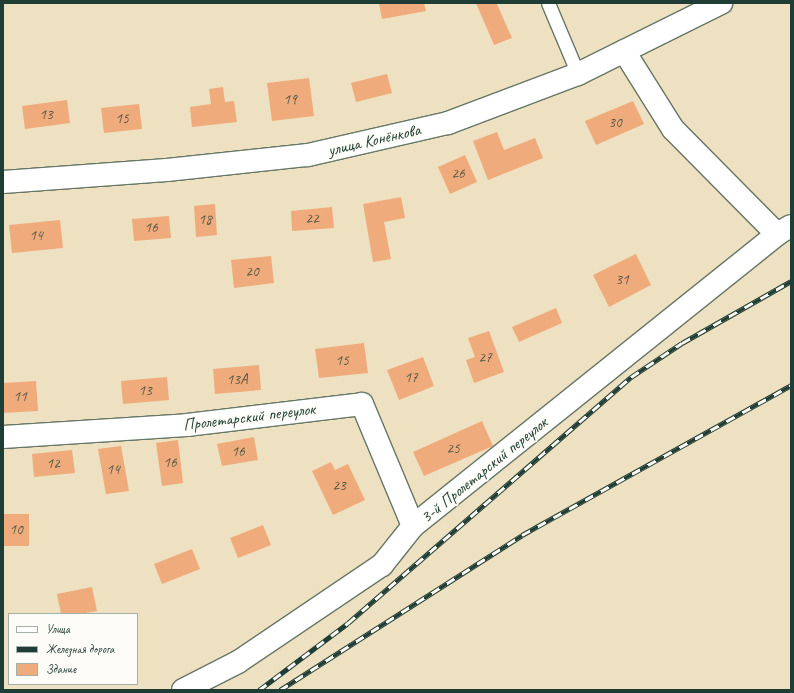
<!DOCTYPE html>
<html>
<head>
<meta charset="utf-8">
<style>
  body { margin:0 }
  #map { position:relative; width:794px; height:693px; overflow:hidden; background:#ede1c1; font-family:Caveat,sans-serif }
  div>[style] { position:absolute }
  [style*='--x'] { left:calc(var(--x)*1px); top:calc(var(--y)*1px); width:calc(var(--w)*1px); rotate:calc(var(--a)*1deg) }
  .building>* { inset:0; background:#efab7b }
  .roads { filter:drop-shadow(1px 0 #677665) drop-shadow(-1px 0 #677665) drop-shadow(0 1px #677665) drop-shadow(0 -1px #677665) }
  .service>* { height:13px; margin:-6.5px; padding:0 6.5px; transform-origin:6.5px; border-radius:6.5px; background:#fff }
  .minor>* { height:22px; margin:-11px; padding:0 11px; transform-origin:11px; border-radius:11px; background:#fff }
  .rail>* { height:4.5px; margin-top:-2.25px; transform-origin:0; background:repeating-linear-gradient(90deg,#fdfcf7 0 9px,#1f3d34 0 18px); box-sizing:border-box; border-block:1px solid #1f3d34 }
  span { translate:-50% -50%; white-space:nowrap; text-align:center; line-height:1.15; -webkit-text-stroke:4px #fdfcf7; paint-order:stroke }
  .number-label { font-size:15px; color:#535846 }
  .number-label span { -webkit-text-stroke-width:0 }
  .street-label { font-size:17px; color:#1f3d34 }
  .frame { position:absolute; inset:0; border:4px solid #1f3d34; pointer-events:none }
  .legend { position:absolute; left:8px; top:613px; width:130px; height:72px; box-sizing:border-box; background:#fdfcf7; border:1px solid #a4b0a9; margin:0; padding:5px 7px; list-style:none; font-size:12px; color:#1f3d34 }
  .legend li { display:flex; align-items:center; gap:8px; height:20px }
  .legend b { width:20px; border:1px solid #a4b0a9 }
</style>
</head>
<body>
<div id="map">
  <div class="building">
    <i style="clip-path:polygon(379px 3px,424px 3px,426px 11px,382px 19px)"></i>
    <i style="clip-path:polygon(476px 3px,499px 3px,497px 4px,512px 38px,494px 45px)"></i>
    <i style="clip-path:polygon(387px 74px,392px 93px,356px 102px,351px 83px)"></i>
    <i style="clip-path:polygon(309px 78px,314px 116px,272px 121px,267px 83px)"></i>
    <i style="clip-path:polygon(223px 87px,225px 102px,234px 101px,237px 122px,192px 127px,190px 107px,211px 104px,209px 89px)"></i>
    <i style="clip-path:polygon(67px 100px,70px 123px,25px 129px,22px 106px)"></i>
    <i style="clip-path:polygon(633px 101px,644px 124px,596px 145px,585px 121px)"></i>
    <i style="clip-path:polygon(139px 104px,142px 129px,104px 133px,101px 108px)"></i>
    <i style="clip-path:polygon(497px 132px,504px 150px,535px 138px,543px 158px,488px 180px,473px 141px)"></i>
    <i style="clip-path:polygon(465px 155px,477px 182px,450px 194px,438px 167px)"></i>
    <i style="clip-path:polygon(401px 197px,405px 218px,384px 222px,391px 259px,373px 262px,363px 204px)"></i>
    <i style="clip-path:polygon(215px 204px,217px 235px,196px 237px,194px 206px)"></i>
    <i style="clip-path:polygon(332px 207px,334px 228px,292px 231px,291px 211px)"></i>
    <i style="clip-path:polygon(169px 216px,171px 238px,134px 241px,132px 219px)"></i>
    <i style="clip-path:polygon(60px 220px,63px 248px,12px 253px,9px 225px)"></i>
    <i style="clip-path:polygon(636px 254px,651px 285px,609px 307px,593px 275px)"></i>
    <i style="clip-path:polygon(271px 256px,274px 283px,234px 288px,231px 260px)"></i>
    <i style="clip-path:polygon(556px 308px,562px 323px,519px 342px,512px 327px)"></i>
    <i style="clip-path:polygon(489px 331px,504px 372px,474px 383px,466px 360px,475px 357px,468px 338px)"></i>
    <i style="clip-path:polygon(364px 343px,368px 373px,319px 378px,315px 349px)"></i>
    <i style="clip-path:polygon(423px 357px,434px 386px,399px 400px,387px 370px)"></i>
    <i style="clip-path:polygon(259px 365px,261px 390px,215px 394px,213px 369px)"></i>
    <i style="clip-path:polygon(167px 377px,169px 400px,123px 404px,121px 381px)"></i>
    <i style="clip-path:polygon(36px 381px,38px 411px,3px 413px,3px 383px)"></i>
    <i style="clip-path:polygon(482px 421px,493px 446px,424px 476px,413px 452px)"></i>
    <i style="clip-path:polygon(254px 437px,258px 460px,222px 466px,217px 444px)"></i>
    <i style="clip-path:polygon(178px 440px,183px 483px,162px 486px,156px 443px)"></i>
    <i style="clip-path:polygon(121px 446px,129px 491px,106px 494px,98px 449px)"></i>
    <i style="clip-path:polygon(72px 450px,75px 473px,34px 477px,32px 454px)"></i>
    <i style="clip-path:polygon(331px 462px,335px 470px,348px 464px,365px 500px,333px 515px,312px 471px)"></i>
    <i style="clip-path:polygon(3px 514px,29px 514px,29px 546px,3px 546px)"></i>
    <i style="clip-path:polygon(263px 525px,271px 545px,238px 558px,230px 538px)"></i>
    <i style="clip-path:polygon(192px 549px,200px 569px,162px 584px,154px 564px)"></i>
    <i style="clip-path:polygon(92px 587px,97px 611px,80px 614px,61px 614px,57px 594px)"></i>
  </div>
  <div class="roads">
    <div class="service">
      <i style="--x:548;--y:3;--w:77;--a:67.1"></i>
    </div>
    <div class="minor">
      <i style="--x:624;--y:51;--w:92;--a:57.9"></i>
      <i style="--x:673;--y:129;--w:148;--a:45.3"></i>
      <i style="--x:777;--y:234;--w:16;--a:-30"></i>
      <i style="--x:3;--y:182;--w:164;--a:-4.2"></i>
      <i style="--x:167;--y:170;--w:142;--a:-6.1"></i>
      <i style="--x:308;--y:155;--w:144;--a:-12.9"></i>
      <i style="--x:448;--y:123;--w:139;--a:-20.7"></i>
      <i style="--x:578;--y:74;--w:160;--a:-26.4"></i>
      <i style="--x:3;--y:437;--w:184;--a:-3.7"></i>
      <i style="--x:187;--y:425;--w:176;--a:-6.8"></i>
      <i style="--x:362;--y:404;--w:132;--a:67.3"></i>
      <i style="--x:183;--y:690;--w:62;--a:-27"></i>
      <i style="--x:238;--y:662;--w:174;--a:-34"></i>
      <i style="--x:382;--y:565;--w:50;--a:-51.5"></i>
      <i style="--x:413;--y:526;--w:467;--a:-38.7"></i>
    </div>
  </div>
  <div class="rail">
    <i style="--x:259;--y:690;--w:111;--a:-37"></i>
    <i style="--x:348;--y:623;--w:375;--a:-41"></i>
    <i style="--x:631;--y:377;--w:61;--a:-33.7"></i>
    <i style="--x:682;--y:343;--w:125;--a:-29.6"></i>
    <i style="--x:280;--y:690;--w:287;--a:-32.6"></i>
    <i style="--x:522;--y:535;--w:308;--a:-29.1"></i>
  </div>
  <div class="number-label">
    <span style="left:290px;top:100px">19</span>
    <span style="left:46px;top:115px">13</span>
    <span style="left:122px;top:119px">15</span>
    <span style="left:615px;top:123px">30</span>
    <span style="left:458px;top:174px">26</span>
    <span style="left:312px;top:219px">22</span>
    <span style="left:205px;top:220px">18</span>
    <span style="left:151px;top:228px">16</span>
    <span style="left:36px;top:236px">14</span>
    <span style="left:252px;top:272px">20</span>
    <span style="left:622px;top:280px">31</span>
    <span style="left:485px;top:358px">27</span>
    <span style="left:342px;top:361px">15</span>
    <span style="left:411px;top:378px">17</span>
    <span style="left:237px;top:380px">13А</span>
    <span style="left:145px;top:391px">13</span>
    <span style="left:20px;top:397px">11</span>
    <span style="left:453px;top:449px">25</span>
    <span style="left:238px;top:452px">16</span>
    <span style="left:170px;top:463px">16</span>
    <span style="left:53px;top:464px">12</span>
    <span style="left:113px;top:470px">14</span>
    <span style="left:339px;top:486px">23</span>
    <span style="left:16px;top:530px">10</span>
  </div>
  <div class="street-label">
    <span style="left:374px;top:140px;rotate:-13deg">улица Конёнкова</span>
    <span style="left:249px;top:417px;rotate:-7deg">Пролетарский переулок</span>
    <span style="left:484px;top:470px;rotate:-39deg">3-й Пролетарский переулок</span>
  </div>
  <div class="frame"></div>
  <ul class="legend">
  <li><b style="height:5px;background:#fff"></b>Улица</li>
  <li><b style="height:5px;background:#1f3d34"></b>Железная дорога</li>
  <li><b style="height:11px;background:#efab7b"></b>Здание</li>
  </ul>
</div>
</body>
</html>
